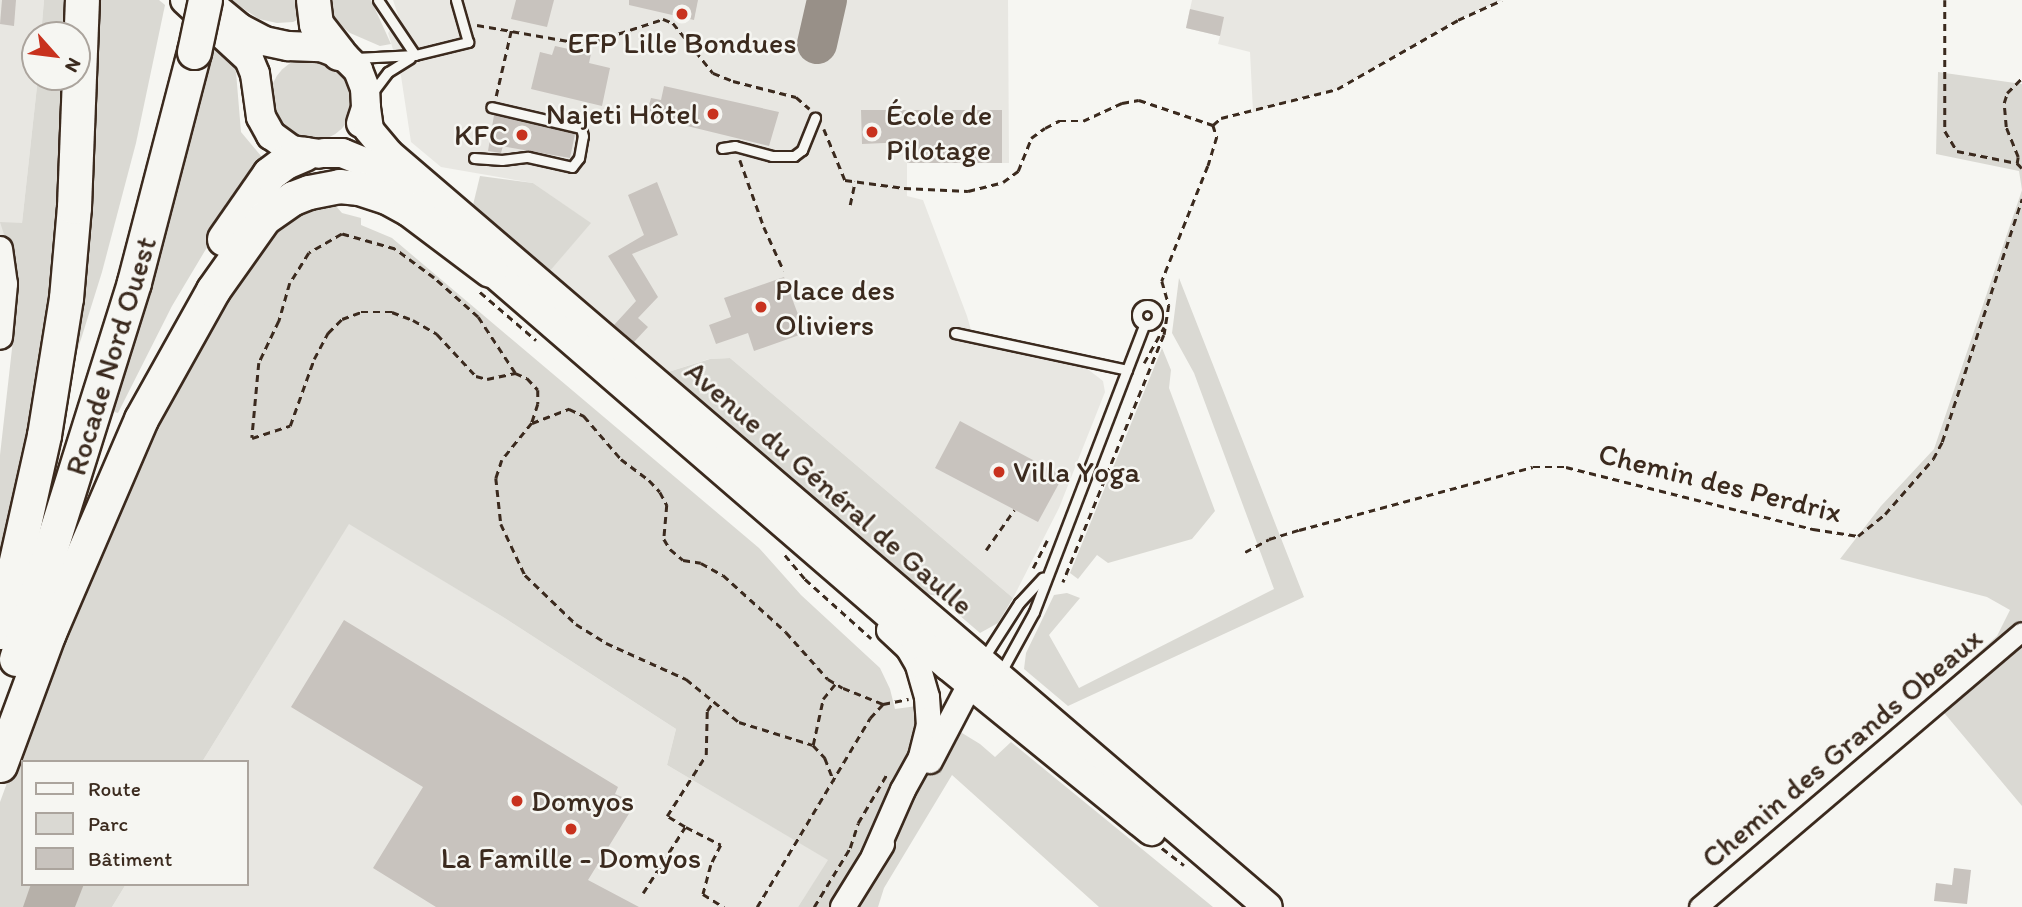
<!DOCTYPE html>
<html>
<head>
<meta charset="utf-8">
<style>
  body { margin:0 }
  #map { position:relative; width:2022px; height:907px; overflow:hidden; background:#f6f6f2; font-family:Itim,sans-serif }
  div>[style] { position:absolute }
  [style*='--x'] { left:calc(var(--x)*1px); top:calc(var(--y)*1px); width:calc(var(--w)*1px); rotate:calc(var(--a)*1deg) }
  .built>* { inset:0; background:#e8e7e2 }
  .green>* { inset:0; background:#dad9d3 }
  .round { border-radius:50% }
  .water>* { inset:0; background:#b6b0a9 }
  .taxiway>* { height:40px; margin:-20px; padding:0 20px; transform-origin:20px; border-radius:20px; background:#989088 }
  .building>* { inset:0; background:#c8c3be }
  .path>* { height:2.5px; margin-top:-1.25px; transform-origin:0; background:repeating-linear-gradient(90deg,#3b2a1e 0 7px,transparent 0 12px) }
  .roads { filter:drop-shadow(2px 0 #3b2a1e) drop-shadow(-2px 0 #3b2a1e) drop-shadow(0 2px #3b2a1e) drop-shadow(0 -2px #3b2a1e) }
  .lane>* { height:9px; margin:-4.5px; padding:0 4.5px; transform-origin:4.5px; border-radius:4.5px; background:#f6f6f2 }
  .lane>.ring { margin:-4.5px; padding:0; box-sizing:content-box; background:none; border:9px solid #f6f6f2; border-radius:50% }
  .street>* { height:18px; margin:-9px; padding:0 9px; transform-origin:9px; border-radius:9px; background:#f6f6f2 }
  .secondary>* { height:24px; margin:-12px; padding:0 12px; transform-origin:12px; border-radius:12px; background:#f6f6f2 }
  .primary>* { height:28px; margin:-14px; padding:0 14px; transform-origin:14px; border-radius:14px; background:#f6f6f2 }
  .highway>* { height:33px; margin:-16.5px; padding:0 16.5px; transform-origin:16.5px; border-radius:16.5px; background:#f6f6f2 }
  .bridges { filter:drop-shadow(2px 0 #3b2a1e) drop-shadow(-2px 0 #3b2a1e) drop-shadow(0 2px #3b2a1e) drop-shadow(0 -2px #3b2a1e) }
  .highway-bridge>* { height:33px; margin:-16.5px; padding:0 16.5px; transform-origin:16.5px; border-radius:16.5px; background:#f6f6f2 }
  .dots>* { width:19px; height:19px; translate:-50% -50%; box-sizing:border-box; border:4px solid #f6f6f2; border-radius:50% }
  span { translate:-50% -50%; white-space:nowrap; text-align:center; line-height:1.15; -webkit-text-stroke:5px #f6f6f2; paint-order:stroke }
  .poi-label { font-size:30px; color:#3b2a1e }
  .right { translate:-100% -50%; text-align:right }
  .left { translate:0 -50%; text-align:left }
  .street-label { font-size:30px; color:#3b2a1e }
  .legend { position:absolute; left:21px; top:760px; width:228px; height:126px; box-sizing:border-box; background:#f6f6f2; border:2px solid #aba49d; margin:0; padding:9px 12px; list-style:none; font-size:21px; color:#3b2a1e }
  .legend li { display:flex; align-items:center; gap:14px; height:35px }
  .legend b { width:35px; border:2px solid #aba49d }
  .north { position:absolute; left:21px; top:21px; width:70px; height:70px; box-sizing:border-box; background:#f6f6f2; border:2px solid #aba49d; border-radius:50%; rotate:118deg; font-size:19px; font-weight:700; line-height:28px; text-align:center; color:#3b2a1e }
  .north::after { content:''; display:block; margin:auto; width:24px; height:32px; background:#c8321e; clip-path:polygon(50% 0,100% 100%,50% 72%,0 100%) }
</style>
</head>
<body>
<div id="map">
  <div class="built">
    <i style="clip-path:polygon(0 0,44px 0,41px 35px,35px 35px,35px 77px,38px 77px,22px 223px,0 257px)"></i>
    <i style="clip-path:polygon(393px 0,1008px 0,1009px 163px,907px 163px,907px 196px,923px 200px,967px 316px,971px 330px,970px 343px,1085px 367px,1103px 381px,1105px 392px,1059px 508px,1013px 598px,730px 358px,709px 359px,668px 372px,550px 271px,590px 223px,533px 183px,441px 167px,411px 142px,401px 76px,388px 33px,399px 18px)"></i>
    <i style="clip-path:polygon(1192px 0,1502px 0,1458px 20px,1337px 89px,1253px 112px,1250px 52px,1218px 44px,1220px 36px,1186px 28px)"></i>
    <i style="clip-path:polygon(349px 523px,503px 617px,676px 729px,667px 765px,829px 860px,798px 907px,112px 907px,126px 884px,247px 884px,247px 762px,202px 762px)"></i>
  </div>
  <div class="green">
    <i style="clip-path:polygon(44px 0,73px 0,73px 35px,41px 35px)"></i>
    <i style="clip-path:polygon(89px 0,159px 0,165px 5px,136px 143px,102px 272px,61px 403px)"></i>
    <i style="clip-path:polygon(230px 0,303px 0,304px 17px,293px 22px,277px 23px,259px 19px)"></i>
    <i style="clip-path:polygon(324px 0,371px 0,391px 44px,380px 46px,350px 33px,324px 12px)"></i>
    <i style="clip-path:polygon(212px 38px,231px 59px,236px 72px,241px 132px,266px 162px,206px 249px,172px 306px,118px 413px,111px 411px,148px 295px)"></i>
    <i class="round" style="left:270px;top:57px;width:84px;height:84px"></i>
    <i style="clip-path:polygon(1938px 72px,2022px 84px,2022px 806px,1930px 696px,1997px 636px,2010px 610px,1987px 597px,1840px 559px,1881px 506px,1934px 449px,2022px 190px,2019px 171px,1936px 154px)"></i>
    <i style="clip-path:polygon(38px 77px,71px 77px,51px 350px,0 569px,0 455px,15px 322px,15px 269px,0 222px,22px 223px)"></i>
    <i style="clip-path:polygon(480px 176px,533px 183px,591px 223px,550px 271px,473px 205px)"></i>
    <i style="clip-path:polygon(328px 197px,342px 213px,361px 218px,361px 225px,392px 238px,759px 548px,801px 595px,880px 668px,890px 689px,895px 709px,939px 703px,951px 706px,944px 722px,980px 744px,995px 757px,1011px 742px,1213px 907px,1099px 907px,952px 775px,884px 888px,878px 907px,798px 907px,828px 860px,667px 765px,676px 729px,503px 617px,349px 524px,202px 762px,23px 762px,23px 884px,126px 884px,112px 907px,0 907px,0 802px,74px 601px,170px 402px,268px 228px)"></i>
    <i style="clip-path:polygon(1179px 278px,1304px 597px,1068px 706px,1024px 669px,1026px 653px,1054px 595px,1067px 593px,1080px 598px,1049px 635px,1079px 688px,1274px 589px,1194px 373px,1172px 333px)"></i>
    <i style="clip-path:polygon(1162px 348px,1171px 370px,1169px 388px,1215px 511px,1192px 539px,1108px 563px,1097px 555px,1078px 579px,1070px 573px)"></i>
    <i style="clip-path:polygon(730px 358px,1013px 598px,998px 623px,980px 633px,937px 596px,927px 594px,668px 372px,710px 359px)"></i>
  </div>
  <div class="water">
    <i style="clip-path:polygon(31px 884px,84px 884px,75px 907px,23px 907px)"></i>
  </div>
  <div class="taxiway">
    <i style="--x:817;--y:44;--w:45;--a:-77.2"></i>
  </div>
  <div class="building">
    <i style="clip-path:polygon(2px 0,16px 0,14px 26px,0 24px)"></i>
    <i style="clip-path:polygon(516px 0,554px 0,547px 27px,511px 19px)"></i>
    <i style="clip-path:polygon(629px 0,698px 0,694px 20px,629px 5px)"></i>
    <i style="clip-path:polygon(1190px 9px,1224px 17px,1220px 36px,1186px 28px)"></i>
    <i style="clip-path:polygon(555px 46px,591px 54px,589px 63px,610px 68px,602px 106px,531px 89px,540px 52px,552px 55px)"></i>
    <i style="clip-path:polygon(664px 86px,779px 112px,769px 146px,646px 116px,651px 98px,661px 100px)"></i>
    <i style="clip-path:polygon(861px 110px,1002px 110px,1002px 163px,907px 163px,907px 142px,862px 144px)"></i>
    <i style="clip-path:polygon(494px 115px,575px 134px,570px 158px,507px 147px,503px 146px,501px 153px,488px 151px)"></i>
    <i style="clip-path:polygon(657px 182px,678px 235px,632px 254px,658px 297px,638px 318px,648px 327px,634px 342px,614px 325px,636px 301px,608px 256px,644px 235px,628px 195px)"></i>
    <i style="clip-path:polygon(784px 277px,805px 333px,754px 351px,748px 333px,716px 344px,709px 325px,731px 317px,724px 298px)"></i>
    <i style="clip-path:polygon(960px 421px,1063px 476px,1038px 522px,935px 468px)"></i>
    <i style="clip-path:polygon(344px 620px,618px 787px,615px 794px,622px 797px,618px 804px,630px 812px,588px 880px,639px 907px,436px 907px,373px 868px,423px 787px,291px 707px)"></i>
    <i style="clip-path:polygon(1954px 868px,1971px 870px,1967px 904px,1934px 901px,1936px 883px,1952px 885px)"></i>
  </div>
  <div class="path">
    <i style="--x:1945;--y:0;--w:131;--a:90"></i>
    <i style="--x:1945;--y:131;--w:23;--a:59"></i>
    <i style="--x:1957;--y:151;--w:61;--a:11.3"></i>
    <i style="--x:2017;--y:163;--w:7;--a:45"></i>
    <i style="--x:477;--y:25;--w:97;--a:10"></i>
    <i style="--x:573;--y:42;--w:23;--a:-2"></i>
    <i style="--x:596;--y:41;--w:71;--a:-18.2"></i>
    <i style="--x:663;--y:19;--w:11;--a:22"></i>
    <i style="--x:673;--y:23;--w:64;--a:51.3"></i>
    <i style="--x:713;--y:73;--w:22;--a:22"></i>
    <i style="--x:733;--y:81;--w:65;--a:14.3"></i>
    <i style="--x:796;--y:97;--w:18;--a:41"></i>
    <i style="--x:496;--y:96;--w:67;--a:-77"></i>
    <i style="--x:1213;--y:125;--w:11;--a:-41"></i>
    <i style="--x:1221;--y:118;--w:120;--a:-14"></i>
    <i style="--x:1337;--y:89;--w:139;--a:-29.7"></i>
    <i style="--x:1458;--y:20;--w:48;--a:-24.4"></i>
    <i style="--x:824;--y:129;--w:55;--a:67.6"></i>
    <i style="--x:845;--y:180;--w:60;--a:7.7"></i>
    <i style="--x:904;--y:188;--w:64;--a:2.7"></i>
    <i style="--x:968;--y:191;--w:36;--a:-14"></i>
    <i style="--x:1003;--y:182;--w:19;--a:-36"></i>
    <i style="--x:1018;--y:171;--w:35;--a:-68"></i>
    <i style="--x:1031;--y:138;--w:17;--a:-36"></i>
    <i style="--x:1045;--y:128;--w:16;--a:-27"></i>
    <i style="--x:1059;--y:121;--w:24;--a:0"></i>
    <i style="--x:1083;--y:121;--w:43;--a:-24.8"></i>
    <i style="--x:1122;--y:103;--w:17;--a:-10"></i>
    <i style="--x:1139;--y:100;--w:78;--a:18.7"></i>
    <i style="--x:1213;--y:125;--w:13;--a:72"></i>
    <i style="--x:1217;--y:137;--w:30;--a:107"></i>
    <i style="--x:1208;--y:166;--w:124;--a:111.8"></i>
    <i style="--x:1162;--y:281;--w:25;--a:74"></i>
    <i style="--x:1169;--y:305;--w:30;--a:99"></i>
    <i style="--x:1164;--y:335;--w:267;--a:112.2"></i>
    <i style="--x:740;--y:160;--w:71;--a:70.3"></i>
    <i style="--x:764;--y:227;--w:48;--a:65.6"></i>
    <i style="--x:2017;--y:163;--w:6;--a:-81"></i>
    <i style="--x:2018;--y:157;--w:32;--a:-112"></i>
    <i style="--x:2006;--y:127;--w:24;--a:-95"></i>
    <i style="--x:2004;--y:103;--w:10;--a:-73"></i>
    <i style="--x:2007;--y:93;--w:21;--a:-45"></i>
    <i style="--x:850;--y:205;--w:24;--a:-78"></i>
    <i style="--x:480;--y:292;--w:74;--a:40.6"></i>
    <i style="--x:1144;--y:363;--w:41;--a:-60.9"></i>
    <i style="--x:515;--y:373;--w:67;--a:-123.5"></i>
    <i style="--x:478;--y:317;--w:59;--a:-138.4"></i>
    <i style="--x:434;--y:278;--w:49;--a:-143.4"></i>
    <i style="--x:395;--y:249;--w:55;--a:-164.2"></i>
    <i style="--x:342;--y:234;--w:38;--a:150"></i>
    <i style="--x:309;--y:253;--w:36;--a:122"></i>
    <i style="--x:290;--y:283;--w:40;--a:106"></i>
    <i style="--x:279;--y:321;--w:47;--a:115.5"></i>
    <i style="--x:259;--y:363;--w:75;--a:95.3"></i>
    <i style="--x:252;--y:438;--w:40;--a:-18"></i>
    <i style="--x:290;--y:426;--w:71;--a:-70.3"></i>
    <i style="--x:314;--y:359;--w:30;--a:-62"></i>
    <i style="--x:328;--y:333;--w:20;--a:-45"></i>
    <i style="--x:342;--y:319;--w:20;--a:-20"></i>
    <i style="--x:361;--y:312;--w:31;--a:0"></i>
    <i style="--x:392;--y:312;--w:22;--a:21"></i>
    <i style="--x:413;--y:320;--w:28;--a:30"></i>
    <i style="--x:437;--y:334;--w:57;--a:47.1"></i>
    <i style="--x:476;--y:376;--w:11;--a:15"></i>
    <i style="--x:487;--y:379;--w:29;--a:-12"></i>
    <i style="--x:515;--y:373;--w:13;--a:23"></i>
    <i style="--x:527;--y:378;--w:16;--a:47"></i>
    <i style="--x:538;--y:390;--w:14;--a:90"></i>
    <i style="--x:538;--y:404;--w:20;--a:108"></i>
    <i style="--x:532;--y:423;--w:48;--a:129"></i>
    <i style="--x:502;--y:460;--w:19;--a:108"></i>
    <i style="--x:496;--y:478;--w:46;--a:83.8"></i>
    <i style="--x:501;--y:524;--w:56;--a:64.8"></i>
    <i style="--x:525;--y:575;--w:71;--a:43.9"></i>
    <i style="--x:576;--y:624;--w:36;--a:32"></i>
    <i style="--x:606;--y:643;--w:88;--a:24.2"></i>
    <i style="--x:686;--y:679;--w:68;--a:39.1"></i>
    <i style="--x:739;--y:722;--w:77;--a:17.3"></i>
    <i style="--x:813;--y:745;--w:18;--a:47"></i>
    <i style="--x:825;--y:758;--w:25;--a:69"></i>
    <i style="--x:532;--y:423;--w:40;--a:-21"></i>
    <i style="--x:569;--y:409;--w:17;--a:25"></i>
    <i style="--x:584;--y:416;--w:57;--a:49.3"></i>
    <i style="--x:621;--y:459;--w:35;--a:37"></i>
    <i style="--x:649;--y:480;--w:16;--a:47"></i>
    <i style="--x:660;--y:492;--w:15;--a:62"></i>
    <i style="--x:667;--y:505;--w:34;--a:95"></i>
    <i style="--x:664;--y:539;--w:12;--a:59"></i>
    <i style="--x:670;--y:549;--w:17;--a:40"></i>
    <i style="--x:683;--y:560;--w:18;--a:9"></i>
    <i style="--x:701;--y:563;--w:25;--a:29"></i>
    <i style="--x:723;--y:575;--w:85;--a:42.1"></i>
    <i style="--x:786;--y:632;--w:63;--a:48.2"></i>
    <i style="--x:828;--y:679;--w:17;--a:31"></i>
    <i style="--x:843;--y:688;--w:43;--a:21.8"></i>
    <i style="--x:986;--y:550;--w:49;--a:-55"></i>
    <i style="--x:1245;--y:552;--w:27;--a:-28"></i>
    <i style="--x:1269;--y:539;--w:31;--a:-17"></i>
    <i style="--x:1299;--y:530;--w:242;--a:-15.1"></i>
    <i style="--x:1533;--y:467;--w:33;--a:0"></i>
    <i style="--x:1566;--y:467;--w:255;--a:14.1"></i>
    <i style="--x:1813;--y:529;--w:46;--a:8.8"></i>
    <i style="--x:1858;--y:536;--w:35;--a:-39"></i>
    <i style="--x:1885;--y:514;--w:73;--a:-48.9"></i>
    <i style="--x:1933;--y:459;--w:19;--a:-62"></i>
    <i style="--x:1942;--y:442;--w:256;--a:-71.8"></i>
    <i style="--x:785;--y:555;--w:31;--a:50"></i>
    <i style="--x:805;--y:579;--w:89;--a:41.8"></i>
    <i style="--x:1033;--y:568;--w:31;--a:-63"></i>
    <i style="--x:813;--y:745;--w:47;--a:-77.7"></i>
    <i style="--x:823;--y:699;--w:19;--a:-51"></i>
    <i style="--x:686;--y:827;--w:39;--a:27"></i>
    <i style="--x:721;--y:845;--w:22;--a:117"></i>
    <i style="--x:711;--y:865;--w:30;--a:105"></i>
    <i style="--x:703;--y:894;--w:25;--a:32"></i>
    <i style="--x:1162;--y:848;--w:28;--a:38"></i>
    <i style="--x:643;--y:893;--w:78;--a:-57.5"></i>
    <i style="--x:685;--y:827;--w:21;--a:-149"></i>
    <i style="--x:667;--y:816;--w:72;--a:-57.4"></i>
    <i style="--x:706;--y:755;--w:44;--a:-88.7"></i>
    <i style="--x:707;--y:711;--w:11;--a:-56"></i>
    <i style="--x:757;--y:907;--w:220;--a:-59.1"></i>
    <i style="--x:870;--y:718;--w:19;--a:-47"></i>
    <i style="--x:883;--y:704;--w:26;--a:-11"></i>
    <i style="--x:814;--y:907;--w:69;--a:-58.6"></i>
    <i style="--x:850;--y:848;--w:26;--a:-72"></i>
    <i style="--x:858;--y:823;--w:57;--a:-59.4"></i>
  </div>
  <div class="roads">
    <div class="lane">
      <i style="--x:378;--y:0;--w:66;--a:56.1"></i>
      <i style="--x:356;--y:58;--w:59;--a:-2.9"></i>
      <i style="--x:415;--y:55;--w:55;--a:-13.8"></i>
      <i style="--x:468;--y:42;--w:44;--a:-105.9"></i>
      <i style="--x:372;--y:93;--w:26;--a:-53"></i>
      <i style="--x:388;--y:72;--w:26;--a:-32"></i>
      <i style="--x:722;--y:148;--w:13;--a:-9"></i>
      <i style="--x:735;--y:146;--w:38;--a:15"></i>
      <i style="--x:772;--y:156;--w:22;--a:0"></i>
      <i style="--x:794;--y:156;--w:10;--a:-37"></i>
      <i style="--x:802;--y:150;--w:35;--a:-68"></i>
      <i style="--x:474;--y:158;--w:28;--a:4"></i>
      <i style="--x:502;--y:160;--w:26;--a:-7"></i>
      <i style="--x:528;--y:157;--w:45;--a:12.8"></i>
      <i style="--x:572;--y:167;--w:11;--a:-52"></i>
      <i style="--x:579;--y:158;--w:22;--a:-80"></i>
      <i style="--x:583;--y:136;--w:8;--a:-104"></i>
      <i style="--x:581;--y:128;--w:92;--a:-166.9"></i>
      <i class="ring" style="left:1137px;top:305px;width:11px;height:11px"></i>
      <i style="--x:955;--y:333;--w:176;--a:12.1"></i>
      <i style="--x:983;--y:659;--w:67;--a:-57.3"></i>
      <i style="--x:1019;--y:603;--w:35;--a:-47"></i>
      <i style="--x:1001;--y:672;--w:68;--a:-61.2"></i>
      <i style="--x:1034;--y:612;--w:307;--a:-69"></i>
    </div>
    <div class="street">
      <i style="--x:1699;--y:907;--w:424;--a:-40.4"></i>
    </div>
    <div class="secondary">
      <i style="--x:0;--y:249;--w:35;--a:82"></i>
      <i style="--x:5;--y:284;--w:53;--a:95.4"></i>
      <i style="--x:930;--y:761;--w:104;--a:-62.4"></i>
      <i style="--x:874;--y:856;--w:72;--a:-66.3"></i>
      <i style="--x:903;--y:790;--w:38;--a:-61"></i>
      <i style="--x:921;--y:757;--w:32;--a:-76"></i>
      <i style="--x:929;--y:726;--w:29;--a:-94"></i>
      <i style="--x:927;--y:697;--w:33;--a:-106"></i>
      <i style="--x:918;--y:665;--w:20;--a:-120"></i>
      <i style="--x:908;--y:648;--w:26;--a:-137"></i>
      <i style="--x:843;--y:907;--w:74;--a:-58.2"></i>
    </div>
    <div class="primary">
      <i style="--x:185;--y:0;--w:87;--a:42.7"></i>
      <i style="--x:249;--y:59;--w:16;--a:68"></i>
      <i style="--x:255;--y:74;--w:43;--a:82.1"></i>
      <i style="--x:261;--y:117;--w:21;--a:61"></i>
      <i style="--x:271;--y:135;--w:26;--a:36"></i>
      <i style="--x:292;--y:150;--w:27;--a:8"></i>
      <i style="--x:206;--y:0;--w:44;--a:39.5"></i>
      <i style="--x:240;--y:28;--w:27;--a:28"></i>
      <i style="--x:264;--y:41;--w:25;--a:12"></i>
      <i style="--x:288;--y:46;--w:33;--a:2"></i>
      <i style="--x:321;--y:47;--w:25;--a:21"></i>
      <i style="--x:344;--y:56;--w:20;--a:45"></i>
      <i style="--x:358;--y:70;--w:19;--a:69"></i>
      <i style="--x:365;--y:88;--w:20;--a:87"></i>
      <i style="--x:366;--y:108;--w:16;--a:108"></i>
      <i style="--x:366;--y:108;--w:22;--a:82"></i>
      <i style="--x:369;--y:130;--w:31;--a:50"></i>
      <i style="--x:389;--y:154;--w:1157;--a:40.59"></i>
      <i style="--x:324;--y:153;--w:18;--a:0"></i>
      <i style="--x:342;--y:153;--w:24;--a:22"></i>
      <i style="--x:364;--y:162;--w:63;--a:38"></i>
      <i style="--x:475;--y:257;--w:625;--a:40.85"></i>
      <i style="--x:948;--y:666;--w:262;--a:39.1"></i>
    </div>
    <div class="highway">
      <i style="--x:313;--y:0;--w:24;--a:83"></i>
      <i style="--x:316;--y:24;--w:37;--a:52"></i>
      <i style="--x:224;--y:239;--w:79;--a:-55.3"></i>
      <i style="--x:269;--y:174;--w:20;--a:-37"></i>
      <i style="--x:285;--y:162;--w:21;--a:-23"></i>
      <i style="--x:0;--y:632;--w:202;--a:-77.4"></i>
      <i style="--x:44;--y:435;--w:139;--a:-80.9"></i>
      <i style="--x:66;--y:298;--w:91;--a:-85"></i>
      <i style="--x:74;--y:207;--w:207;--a:-87.8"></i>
      <i style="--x:48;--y:635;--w:235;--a:-66.7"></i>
      <i style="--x:141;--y:419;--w:148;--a:-60.8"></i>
      <i style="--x:213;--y:290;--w:88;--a:-54.7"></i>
      <i style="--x:264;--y:218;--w:35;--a:-35"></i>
      <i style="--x:293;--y:198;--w:17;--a:-21"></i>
      <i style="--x:309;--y:192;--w:31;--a:-11"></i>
      <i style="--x:339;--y:186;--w:20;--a:6"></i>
      <i style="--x:359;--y:188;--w:29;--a:18"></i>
      <i style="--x:387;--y:197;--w:25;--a:29"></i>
      <i style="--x:409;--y:209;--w:101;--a:37"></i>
      <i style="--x:16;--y:659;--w:395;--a:-72.6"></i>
      <i style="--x:134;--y:282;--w:238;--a:-75.4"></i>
      <i style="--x:0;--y:765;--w:159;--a:-69.7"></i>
    </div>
  </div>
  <div class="bridges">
    <div class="highway-bridge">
      <i style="--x:194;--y:52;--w:53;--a:-78.1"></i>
    </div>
  </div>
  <div class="dots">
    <i style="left:682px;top:14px;background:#c8321e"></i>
    <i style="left:713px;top:114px;background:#c8321e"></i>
    <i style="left:872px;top:132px;background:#c8321e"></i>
    <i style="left:522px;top:135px;background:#c8321e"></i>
    <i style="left:761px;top:307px;background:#c8321e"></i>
    <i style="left:999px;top:472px;background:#c8321e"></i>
    <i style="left:517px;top:801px;background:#c8321e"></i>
    <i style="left:571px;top:829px;background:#c8321e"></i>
  </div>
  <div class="poi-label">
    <span style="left:682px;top:43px">EFP Lille Bondues</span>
    <span class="right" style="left:699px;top:114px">Najeti Hôtel</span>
    <span class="left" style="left:886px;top:132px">École de<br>Pilotage</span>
    <span class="right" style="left:508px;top:135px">KFC</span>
    <span class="left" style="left:775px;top:307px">Place des<br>Oliviers</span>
    <span class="left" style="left:1013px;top:472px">Villa Yoga</span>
    <span class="left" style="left:531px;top:801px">Domyos</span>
    <span style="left:571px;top:858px">La Famille - Domyos</span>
  </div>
  <div class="street-label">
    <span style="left:111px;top:356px;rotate:-73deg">Rocade Nord Ouest</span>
    <span style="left:1720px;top:483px;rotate:14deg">Chemin des Perdrix</span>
    <span style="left:829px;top:488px;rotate:41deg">Avenue du Général de Gaulle</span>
    <span style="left:1842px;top:748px;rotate:-40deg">Chemin des Grands Obeaux</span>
  </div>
  <ul class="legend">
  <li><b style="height:9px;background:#f6f6f2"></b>Route</li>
  <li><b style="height:19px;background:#dad9d3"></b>Parc</li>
  <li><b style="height:19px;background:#c8c3be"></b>Bâtiment</li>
  </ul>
  <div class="north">N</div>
</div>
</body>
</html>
